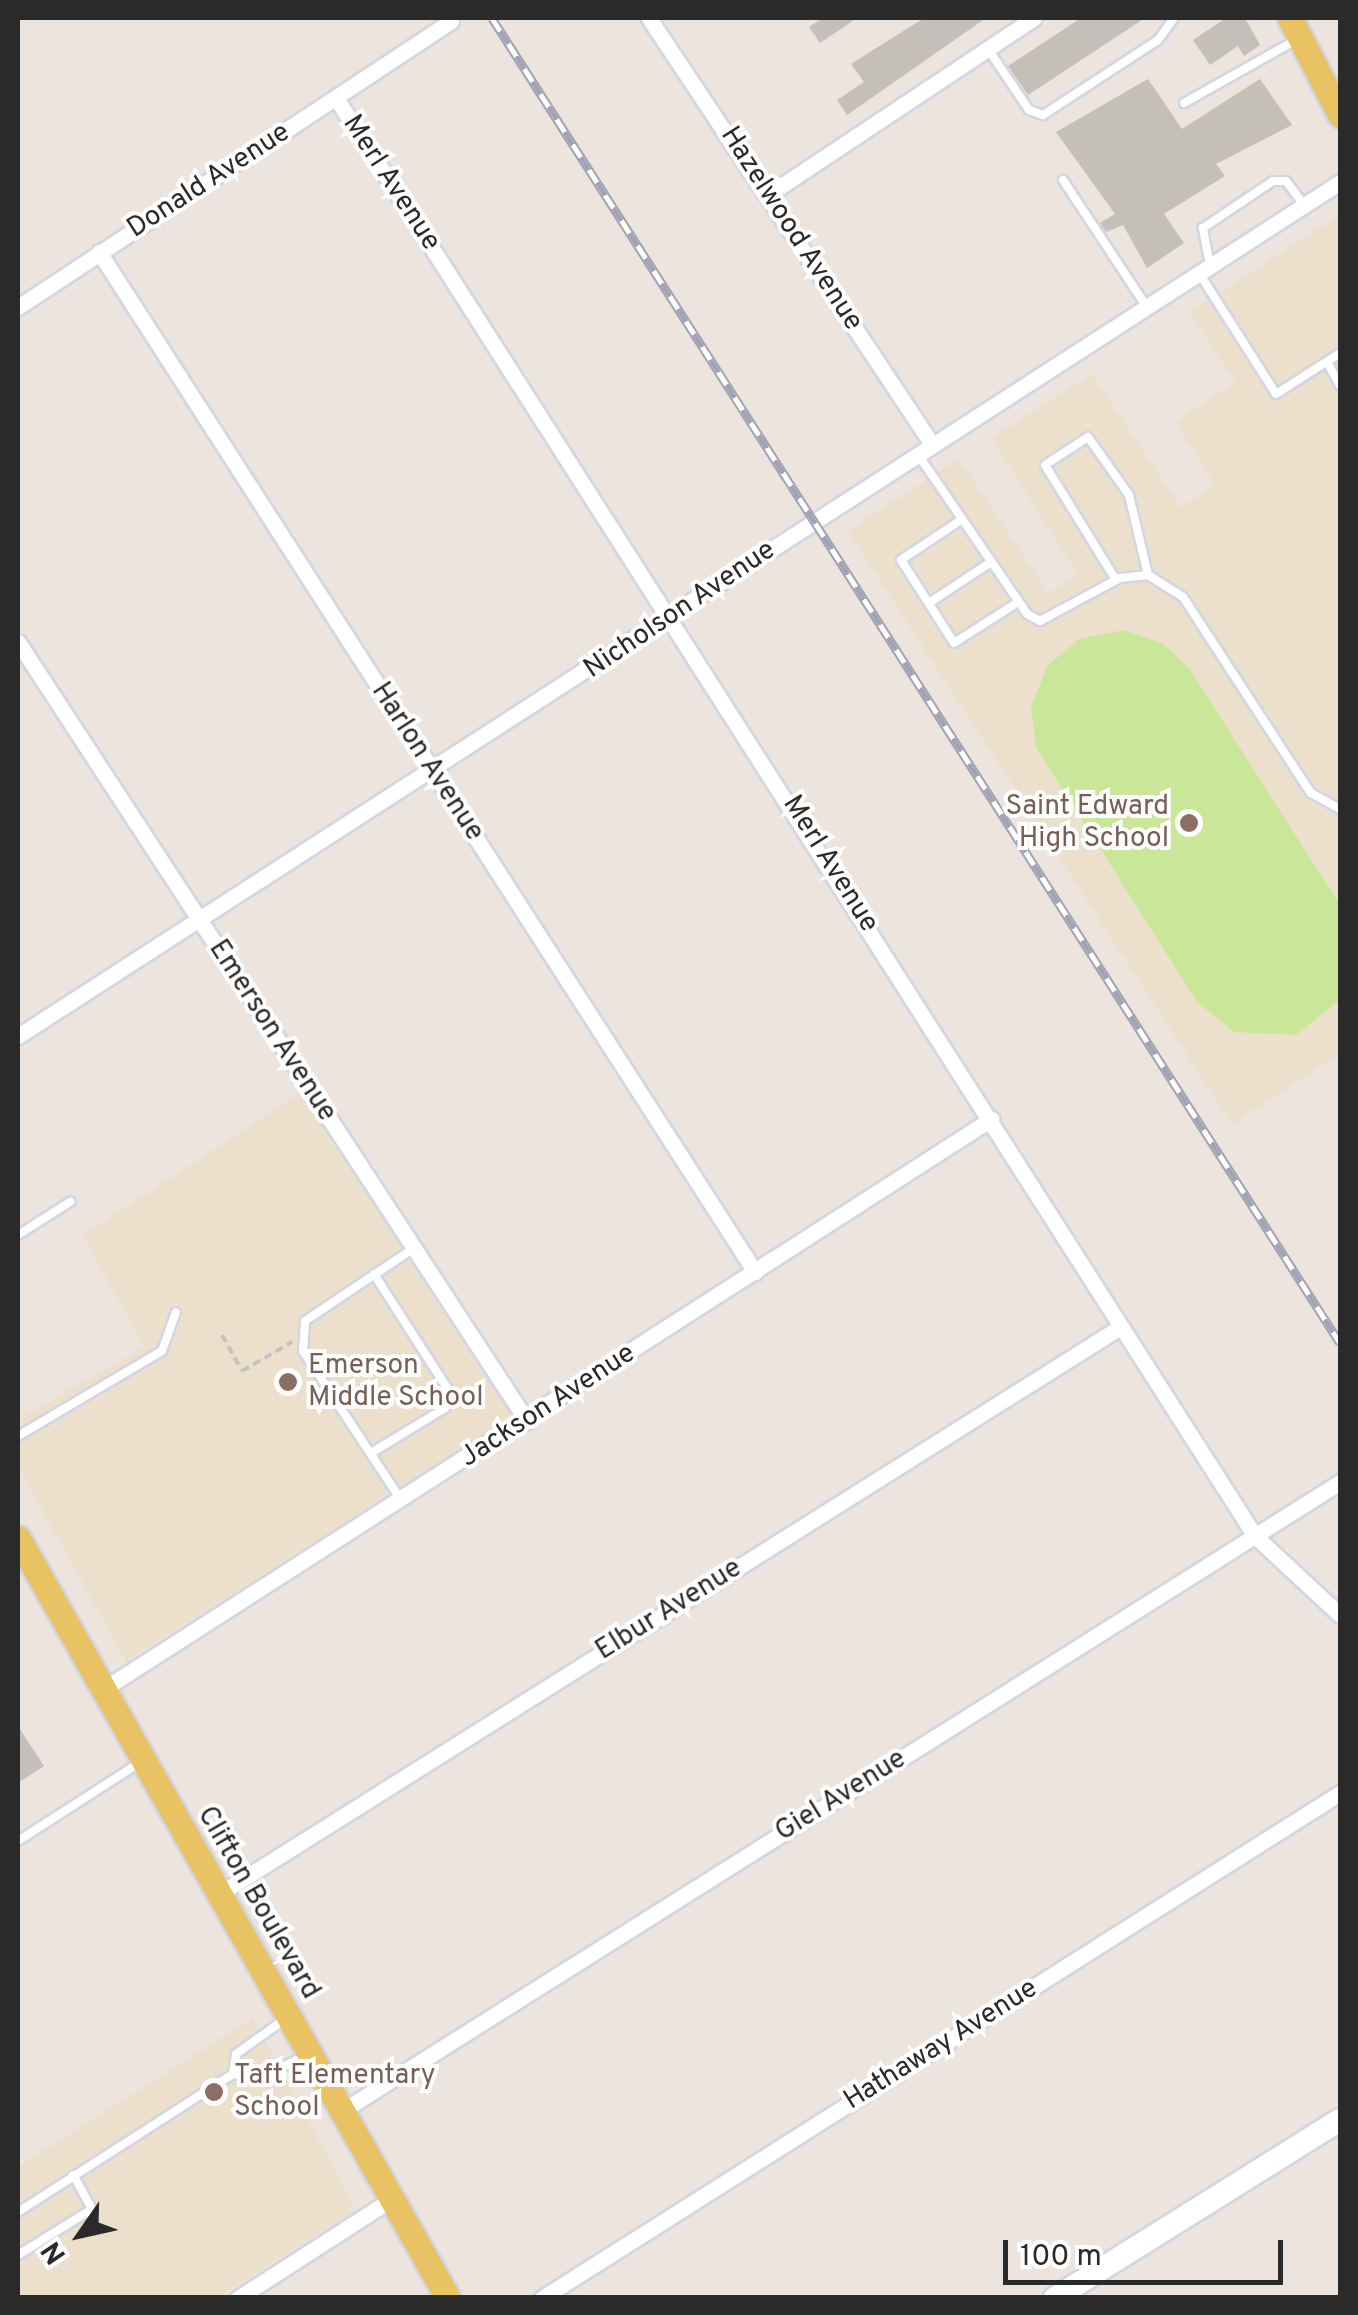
<!DOCTYPE html>
<html>
<head>
<meta charset="utf-8">
<style>
  body { margin:0 }
  #map { position:relative; width:1358px; height:2315px; overflow:hidden; background:#ece4dd; font-family:Overpass,sans-serif }
  div>[style] { position:absolute }
  [style*='--x'] { left:calc(var(--x)*1px); top:calc(var(--y)*1px); width:calc(var(--w)*1px); rotate:calc(var(--a)*1deg) }
  .education>* { inset:0; background:#ece0cd }
  .pitch>* { inset:0; background:#cae699 }
  .building>* { inset:0; background:#c4bfb9 }
  .path>* { height:4px; margin-top:-2px; transform-origin:0; background:repeating-linear-gradient(90deg,#c3c3c3 0 8px,transparent 0 13px) }
  .roads { filter:drop-shadow(2px 0 #d2d6e2) drop-shadow(-2px 0 #d2d6e2) drop-shadow(0 2px #d2d6e2) drop-shadow(0 -2px #d2d6e2) }
  .lane>* { height:8px; margin:-4px; padding:0 4px; transform-origin:4px; border-radius:4px; background:#fff }
  .street>* { height:15px; margin:-7.5px; padding:0 7.5px; transform-origin:7.5px; border-radius:7.5px; background:#fff }
  .secondary>* { height:22px; margin:-11px; padding:0 11px; transform-origin:11px; border-radius:11px; background:#fff }
  .primary>* { height:25px; margin:-12.5px; padding:0 12.5px; transform-origin:12.5px; border-radius:12.5px; background:#e9c264 }
  .rail>* { height:9px; margin-top:-4.5px; transform-origin:0; background:repeating-linear-gradient(90deg,#fff 0 15px,#a0a4b4 0 30px); box-sizing:border-box; border-block:2px solid #a0a4b4 }
  .dots>* { width:28px; height:28px; translate:-50% -50%; box-sizing:border-box; border:5px solid #fff; border-radius:50% }
  span { translate:-50% -50%; white-space:nowrap; text-align:center; line-height:1.15; -webkit-text-stroke:8px #fff; paint-order:stroke }
  .street-label { font-size:28px; color:#2a2a2a }
  .education-label { font-size:28px; color:#785e54 }
  .right { translate:-100% -50%; text-align:right }
  .left { translate:0 -50%; text-align:left }
  .frame { position:absolute; inset:0; border:20px solid #2a2a2a; pointer-events:none }
  .north { position:absolute; left:30px; top:2185px; width:100px; height:100px; -webkit-text-stroke:8px #fff; paint-order:stroke; rotate:236deg; font-size:28px; font-weight:700; line-height:40px; text-align:center; color:#2a2a2a }
  .north::after { content:''; display:block; margin:auto; width:35px; height:45px; background:#2a2a2a; clip-path:polygon(50% 0,100% 100%,50% 72%,0 100%) }
  .scale { position:absolute; left:1003px; top:2240px; width:280px; height:45px; box-sizing:border-box; border:5px solid #2a2a2a; border-top:0; padding-left:12px; font-size:30px; line-height:35px; white-space:nowrap; color:#2a2a2a; -webkit-text-stroke:8px #fff; paint-order:stroke }
</style>
</head>
<body>
<div id="map">
  <div class="education">
    <i style="clip-path:polygon(1340px 215px,1340px 1053px,1232px 1124px,848px 531px,959px 459px,1048px 593px,1078px 575px,992px 438px,1091px 374px,1181px 508px,1215px 484px,1175px 422px,1235px 382px,1190px 312px)"></i>
    <i style="clip-path:polygon(300px 1093px,514px 1416px,126px 1661px,18px 1466px,18px 1419px,145px 1347px,83px 1236px)"></i>
    <i style="clip-path:polygon(253px 2018px,356px 2210px,218px 2297px,18px 2298px,18px 2167px)"></i>
  </div>
  <div class="pitch">
    <i style="clip-path:polygon(1123px 630px,1164px 644px,1189px 668px,1340px 905px,1340px 1000px,1296px 1035px,1234px 1032px,1197px 1002px,1036px 747px,1031px 706px,1048px 665px,1079px 639px)"></i>
  </div>
  <div class="building">
    <i style="clip-path:polygon(823px 18px,857px 18px,820px 43px,809px 27px)"></i>
    <i style="clip-path:polygon(924px 18px,986px 18px,847px 115px,837px 100px,864px 82px,851px 64px)"></i>
    <i style="clip-path:polygon(1081px 18px,1145px 18px,1028px 95px,1008px 66px)"></i>
    <i style="clip-path:polygon(1226px 18px,1245px 18px,1260px 45px,1244px 56px,1238px 46px,1210px 65px,1193px 40px)"></i>
    <i style="clip-path:polygon(1148px 79px,1182px 129px,1260px 79px,1292px 125px,1216px 164px,1225px 176px,1164px 214px,1184px 243px,1147px 268px,1123px 225px,1106px 232px,1100px 223px,1115px 214px,1056px 132px)"></i>
    <i style="clip-path:polygon(18px 1726px,44px 1766px,18px 1783px)"></i>
  </div>
  <div class="path">
    <i style="--x:222;--y:1335;--w:41;--a:60.9"></i>
    <i style="--x:242;--y:1371;--w:58;--a:-30.1"></i>
  </div>
  <div class="roads">
    <div class="lane">
      <i style="--x:988;--y:49;--w:73;--a:56.1"></i>
      <i style="--x:1029;--y:110;--w:15;--a:20"></i>
      <i style="--x:1043;--y:115;--w:137;--a:-33.1"></i>
      <i style="--x:1158;--y:40;--w:27;--a:-54"></i>
      <i style="--x:1184;--y:103;--w:129;--a:-29.4"></i>
      <i style="--x:1063;--y:180;--w:151;--a:56.6"></i>
      <i style="--x:1210;--y:265;--w:38;--a:-101"></i>
      <i style="--x:1203;--y:228;--w:84;--a:-33.9"></i>
      <i style="--x:1273;--y:181;--w:13;--a:0"></i>
      <i style="--x:1286;--y:181;--w:30;--a:53"></i>
      <i style="--x:1199;--y:273;--w:143;--a:57.5"></i>
      <i style="--x:1276;--y:394;--w:76;--a:-32.6"></i>
      <i style="--x:1327;--y:362;--w:26;--a:61"></i>
      <i style="--x:919;--y:456;--w:191;--a:55.6"></i>
      <i style="--x:1027;--y:614;--w:15;--a:28"></i>
      <i style="--x:1040;--y:621;--w:91;--a:-28.3"></i>
      <i style="--x:1120;--y:578;--w:28;--a:-6"></i>
      <i style="--x:1148;--y:575;--w:41;--a:32.2"></i>
      <i style="--x:1183;--y:597;--w:234;--a:56.9"></i>
      <i style="--x:1311;--y:793;--w:33;--a:29"></i>
      <i style="--x:961;--y:520;--w:72;--a:146.3"></i>
      <i style="--x:901;--y:560;--w:98;--a:57.4"></i>
      <i style="--x:954;--y:643;--w:76;--a:-32.6"></i>
      <i style="--x:1116;--y:580;--w:135;--a:-121.7"></i>
      <i style="--x:1045;--y:465;--w:51;--a:-33.1"></i>
      <i style="--x:1088;--y:437;--w:71;--a:54.7"></i>
      <i style="--x:1129;--y:495;--w:82;--a:76.6"></i>
      <i style="--x:929;--y:603;--w:74;--a:-33.5"></i>
      <i style="--x:18;--y:1235;--w:62;--a:-32.4"></i>
      <i style="--x:18;--y:1436;--w:167;--a:-30.6"></i>
      <i style="--x:162;--y:1351;--w:41;--a:-70.3"></i>
      <i style="--x:371;--y:1453;--w:87;--a:-31.3"></i>
      <i style="--x:445;--y:1408;--w:17;--a:-77"></i>
      <i style="--x:449;--y:1391;--w:139;--a:-122.7"></i>
      <i style="--x:401;--y:1500;--w:178;--a:-123.3"></i>
      <i style="--x:303;--y:1351;--w:30;--a:-86"></i>
      <i style="--x:305;--y:1321;--w:131;--a:-33.8"></i>
      <i style="--x:18;--y:1841;--w:144;--a:-32.8"></i>
      <i style="--x:233;--y:2074;--w:20;--a:-81"></i>
      <i style="--x:236;--y:2054;--w:60;--a:-35.5"></i>
      <i style="--x:233;--y:2074;--w:27;--a:8"></i>
      <i style="--x:260;--y:2078;--w:52;--a:-26.1"></i>
      <i style="--x:18;--y:2212;--w:255;--a:-32.7"></i>
      <i style="--x:18;--y:2255;--w:87;--a:-31.9"></i>
      <i style="--x:92;--y:2209;--w:39;--a:-119"></i>
    </div>
    <div class="street">
      <i style="--x:649;--y:18;--w:510;--a:56.43"></i>
      <i style="--x:336;--y:98;--w:1707;--a:57.42"></i>
      <i style="--x:1255;--y:1536;--w:116;--a:42.9"></i>
      <i style="--x:769;--y:194;--w:318;--a:-33.6"></i>
      <i style="--x:99;--y:252;--w:1213;--a:57.25"></i>
      <i style="--x:18;--y:307;--w:519;--a:-33.45"></i>
      <i style="--x:18;--y:642;--w:931;--a:56.84"></i>
      <i style="--x:18;--y:1036;--w:1574;--a:-32.86"></i>
      <i style="--x:102;--y:1690;--w:1057;--a:-32.71"></i>
      <i style="--x:219;--y:1894;--w:1065;--a:-32.18"></i>
      <i style="--x:342;--y:2111;--w:1180;--a:-32.22"></i>
      <i style="--x:238;--y:2298;--w:181;--a:-32.8"></i>
      <i style="--x:542;--y:2298;--w:944;--a:-32.33"></i>
    </div>
    <div class="secondary">
      <i style="--x:1055;--y:2298;--w:336;--a:-32"></i>
    </div>
    <div class="primary">
      <i style="--x:1290;--y:18;--w:109;--a:62.7"></i>
      <i style="--x:18;--y:1538;--w:873;--a:60.5"></i>
    </div>
  </div>
  <div class="rail">
    <i style="--x:492;--y:18;--w:1573;--a:57.38"></i>
  </div>
  <div class="dots">
    <i style="left:1189px;top:823px;background:#8d6e63"></i>
    <i style="left:288px;top:1382px;background:#8d6e63"></i>
    <i style="left:214px;top:2092px;background:#8d6e63"></i>
  </div>
  <div class="street-label">
    <span style="left:209px;top:181px;rotate:-33deg">Donald Avenue</span>
    <span style="left:391px;top:183px;rotate:57deg">Merl Avenue</span>
    <span style="left:791px;top:229px;rotate:57deg">Hazelwood Avenue</span>
    <span style="left:680px;top:610px;rotate:-34deg">Nicholson Avenue</span>
    <span style="left:427px;top:762px;rotate:57deg">Harlon Avenue</span>
    <span style="left:830px;top:864px;rotate:58deg">Merl Avenue</span>
    <span style="left:272px;top:1031px;rotate:57deg">Emerson Avenue</span>
    <span style="left:548px;top:1406px;rotate:-33deg">Jackson Avenue</span>
    <span style="left:669px;top:1610px;rotate:-32deg">Elbur Avenue</span>
    <span style="left:841px;top:1796px;rotate:-32deg">Giel Avenue</span>
    <span style="left:258px;top:1903px;rotate:60deg">Clifton Boulevard</span>
    <span style="left:941px;top:2045px;rotate:-32deg">Hathaway Avenue</span>
  </div>
  <div class="education-label">
    <span class="right" style="left:1169px;top:823px">Saint Edward<br>High School</span>
    <span class="left" style="left:308px;top:1382px">Emerson<br>Middle School</span>
    <span class="left" style="left:234px;top:2092px">Taft Elementary<br>School</span>
  </div>
  <div class="frame"></div>
  <div class="north">N</div>
  <div class="scale">100 m</div>
</div>
</body>
</html>
